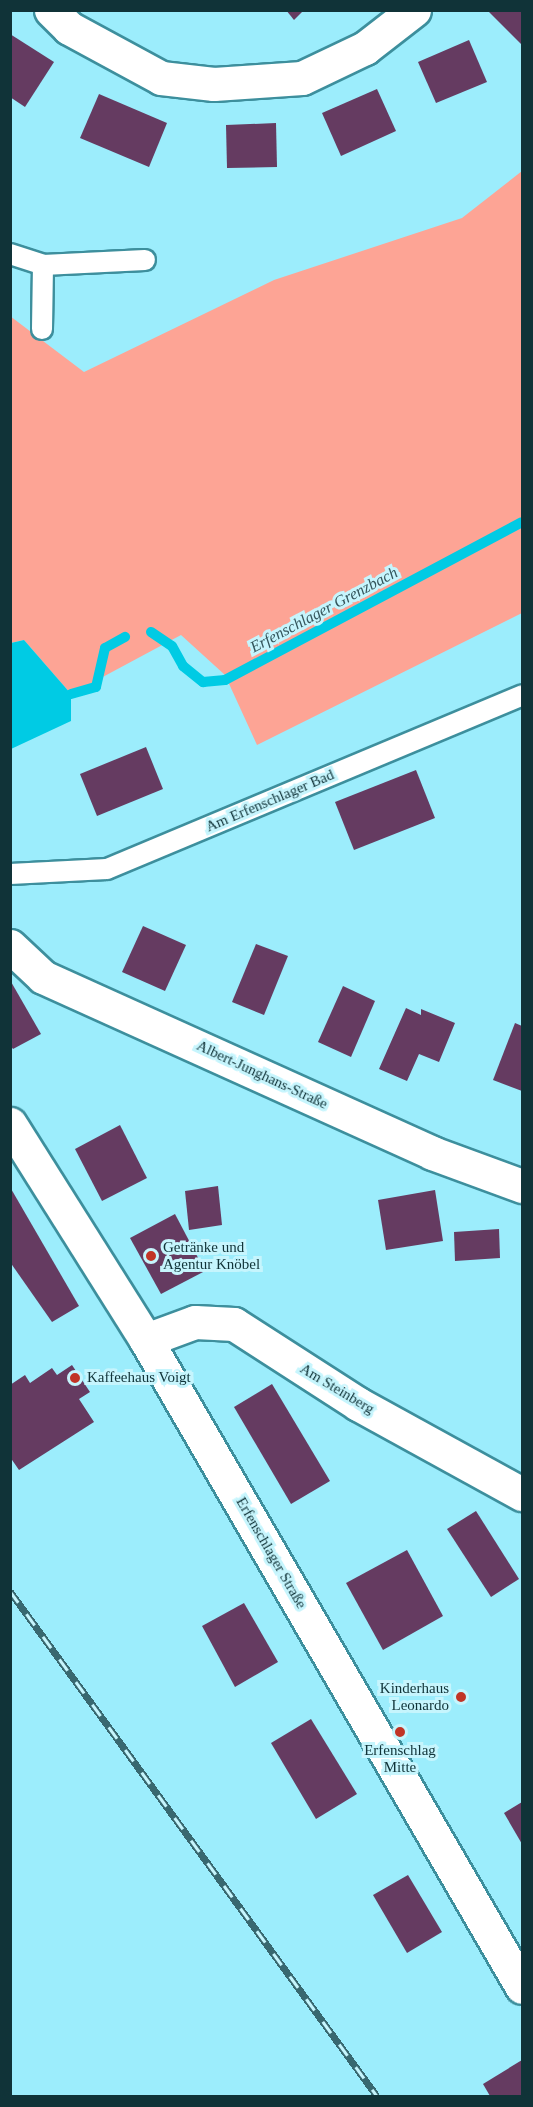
<!DOCTYPE html>
<html>
<head>
<meta charset="utf-8">
<style>
  body { margin:0 }
  #map { position:relative; width:533px; height:2107px; overflow:hidden; background:#9cedfc; font-family:"Times New Roman",serif }
  div>[style] { position:absolute }
  [style*='--x'] { left:calc(var(--x)*1px); top:calc(var(--y)*1px); width:calc(var(--w)*1px); rotate:calc(var(--a)*1deg) }
  .green>* { inset:0; background:#fda495 }
  .water>* { inset:0; background:#00cbe4 }
  .stream>* { height:10px; margin:-5px; padding:0 5px; transform-origin:5px; border-radius:5px; background:#00cbe4 }
  .building>* { inset:0; background:#653b61 }
  .roads { filter:drop-shadow(2px 0 #3d8f9d) drop-shadow(-2px 0 #3d8f9d) drop-shadow(0 2px #3d8f9d) drop-shadow(0 -2px #3d8f9d) }
  .lane>* { height:20px; margin:-10px; padding:0 10px; transform-origin:10px; border-radius:10px; background:#fff }
  .street>* { height:33px; margin:-16.5px; padding:0 16.5px; transform-origin:16.5px; border-radius:16.5px; background:#fff }
  .secondary>* { height:33px; margin:-16.5px; padding:0 16.5px; transform-origin:16.5px; border-radius:16.5px; background:#fff }
  .rail>* { height:7px; margin-top:-3.5px; transform-origin:0; background:repeating-linear-gradient(90deg,#c6f5fd 0 14px,#386870 0 28px); box-sizing:border-box; border-block:2px solid #386870 }
  .dots>* { width:16px; height:16px; translate:-50% -50%; box-sizing:border-box; border:3px solid #c6f5fd; border-radius:50% }
  span { translate:-50% -50%; white-space:nowrap; text-align:center; line-height:1.15; -webkit-text-stroke:6px #c6f5fd; paint-order:stroke }
  .street-label { font-size:15px; color:#103338 }
  .poi-label { font-size:15px; color:#103338 }
  .left { translate:0 -50%; text-align:left }
  .right { translate:-100% -50%; text-align:right }
  .water-label { font-size:16px; color:#35565c; font-style:italic }
  .frame { position:absolute; inset:0; border:12px solid #103338; pointer-events:none }
</style>
</head>
<body>
<div id="map">
  <div class="green">
    <i style="clip-path:polygon(522px 171px,522px 613px,257px 745px,225px 675px,181px 635px,71px 694px,24px 640px,11px 643px,10px 316px,84px 372px,274px 280px,462px 218px)"></i>
  </div>
  <div class="water">
    <i style="clip-path:polygon(24px 640px,71px 694px,71px 721px,11px 749px,11px 643px)"></i>
  </div>
  <div class="stream">
    <i style="--x:151;--y:632;--w:25;--a:34"></i>
    <i style="--x:172;--y:646;--w:23;--a:61"></i>
    <i style="--x:183;--y:666;--w:26;--a:39"></i>
    <i style="--x:203;--y:682;--w:22;--a:-5"></i>
    <i style="--x:225;--y:680;--w:336;--a:-28"></i>
    <i style="--x:71;--y:694;--w:26;--a:-16"></i>
    <i style="--x:96;--y:687;--w:40;--a:-77"></i>
    <i style="--x:105;--y:648;--w:23;--a:-29"></i>
  </div>
  <div class="building">
    <i style="clip-path:polygon(286px 10px,304px 10px,294px 20px)"></i>
    <i style="clip-path:polygon(487px 10px,522px 10px,522px 45px)"></i>
    <i style="clip-path:polygon(10px 34px,54px 62px,25px 107px,10px 97px)"></i>
    <i style="clip-path:polygon(469px 40px,487px 82px,436px 103px,418px 62px)"></i>
    <i style="clip-path:polygon(377px 89px,396px 131px,341px 156px,322px 113px)"></i>
    <i style="clip-path:polygon(99px 94px,167px 123px,149px 167px,80px 138px)"></i>
    <i style="clip-path:polygon(276px 123px,277px 167px,227px 168px,226px 125px)"></i>
    <i style="clip-path:polygon(146px 747px,163px 789px,97px 816px,80px 774px)"></i>
    <i style="clip-path:polygon(416px 770px,435px 818px,354px 850px,335px 802px)"></i>
    <i style="clip-path:polygon(143px 926px,186px 945px,165px 991px,122px 972px)"></i>
    <i style="clip-path:polygon(256px 944px,288px 956px,264px 1015px,232px 1002px)"></i>
    <i style="clip-path:polygon(10px 980px,41px 1034px,13px 1049px,10px 1045px)"></i>
    <i style="clip-path:polygon(343px 986px,375px 1001px,351px 1057px,318px 1042px)"></i>
    <i style="clip-path:polygon(406px 1008px,421px 1015px,421px 1009px,455px 1023px,439px 1062px,419px 1054px,407px 1081px,379px 1069px)"></i>
    <i style="clip-path:polygon(515px 1023px,522px 1026px,522px 1091px,493px 1080px)"></i>
    <i style="clip-path:polygon(120px 1125px,147px 1178px,102px 1201px,75px 1149px)"></i>
    <i style="clip-path:polygon(218px 1186px,222px 1225px,189px 1230px,185px 1191px)"></i>
    <i style="clip-path:polygon(10px 1187px,79px 1306px,52px 1322px,10px 1262px)"></i>
    <i style="clip-path:polygon(435px 1190px,443px 1241px,386px 1250px,378px 1200px)"></i>
    <i style="clip-path:polygon(175px 1214px,205px 1271px,161px 1294px,130px 1238px)"></i>
    <i style="clip-path:polygon(499px 1229px,500px 1258px,455px 1261px,454px 1232px)"></i>
    <i style="clip-path:polygon(72px 1365px,90px 1392px,79px 1399px,94px 1422px,19px 1470px,10px 1457px,10px 1385px,25px 1375px,30px 1383px,52px 1368px,57px 1375px)"></i>
    <i style="clip-path:polygon(272px 1384px,330px 1481px,291px 1504px,234px 1407px)"></i>
    <i style="clip-path:polygon(476px 1511px,519px 1579px,491px 1597px,447px 1529px)"></i>
    <i style="clip-path:polygon(407px 1550px,443px 1616px,383px 1650px,346px 1583px)"></i>
    <i style="clip-path:polygon(244px 1603px,278px 1662px,235px 1687px,202px 1626px)"></i>
    <i style="clip-path:polygon(311px 1719px,357px 1794px,316px 1819px,271px 1743px)"></i>
    <i style="clip-path:polygon(522px 1802px,522px 1844px,504px 1813px)"></i>
    <i style="clip-path:polygon(408px 1875px,442px 1932px,407px 1953px,373px 1895px)"></i>
    <i style="clip-path:polygon(522px 2060px,522px 2096px,490px 2096px,483px 2084px)"></i>
  </div>
  <div class="roads">
    <div class="lane">
      <i style="--x:10;--y:254;--w:35;--a:18"></i>
      <i style="--x:43;--y:265;--w:102;--a:-2.8"></i>
      <i style="--x:42;--y:329;--w:64;--a:-89.1"></i>
      <i style="--x:10;--y:874;--w:97;--a:-3"></i>
      <i style="--x:107;--y:869;--w:450;--a:-22.7"></i>
    </div>
    <div class="street">
      <i style="--x:51;--y:10;--w:25;--a:45"></i>
      <i style="--x:69;--y:28;--w:105;--a:28.5"></i>
      <i style="--x:161;--y:78;--w:53;--a:6.5"></i>
      <i style="--x:214;--y:84;--w:88;--a:-3.9"></i>
      <i style="--x:302;--y:78;--w:70;--a:-25.5"></i>
      <i style="--x:365;--y:48;--w:62;--a:-37.8"></i>
      <i style="--x:10;--y:946;--w:45;--a:43.2"></i>
      <i style="--x:43;--y:977;--w:427;--a:24.3"></i>
      <i style="--x:432;--y:1153;--w:96;--a:20.1"></i>
      <i style="--x:146;--y:1340;--w:52;--a:-20.2"></i>
      <i style="--x:195;--y:1322;--w:39;--a:3"></i>
      <i style="--x:234;--y:1324;--w:148;--a:32.8"></i>
      <i style="--x:358;--y:1404;--w:187;--a:28.8"></i>
    </div>
    <div class="secondary">
      <i style="--x:10;--y:1124;--w:255;--a:57.8"></i>
      <i style="--x:146;--y:1340;--w:748;--a:59.84"></i>
    </div>
  </div>
  <div class="rail">
    <i style="--x:10;--y:1591;--w:624;--a:53.99"></i>
  </div>
  <div class="dots">
    <i style="left:151px;top:1256px;background:#c13426"></i>
    <i style="left:75px;top:1378px;background:#c13426"></i>
    <i style="left:461px;top:1697px;background:#c13426"></i>
    <i style="left:400px;top:1732px;background:#c13426"></i>
  </div>
  <div class="street-label">
    <span style="left:270px;top:801px;rotate:-23deg">Am Erfenschlager Bad</span>
    <span style="left:262px;top:1075px;rotate:25deg">Albert-Junghans-Straße</span>
    <span style="left:337px;top:1389px;rotate:31deg">Am Steinberg</span>
    <span style="left:271px;top:1553px;rotate:60deg">Erfenschlager Straße</span>
  </div>
  <div class="poi-label">
    <span class="left" style="left:163px;top:1256px">Getränke und<br>Agentur Knöbel</span>
    <span class="left" style="left:87px;top:1378px">Kaffeehaus Voigt</span>
    <span class="right" style="left:449px;top:1697px">Kinderhaus<br>Leonardo</span>
    <span style="left:400px;top:1759px">Erfenschlag<br>Mitte</span>
  </div>
  <div class="water-label">
    <span style="left:324px;top:610px;rotate:-28deg">Erfenschlager Grenzbach</span>
  </div>
  <div class="frame"></div>
</div>
</body>
</html>
